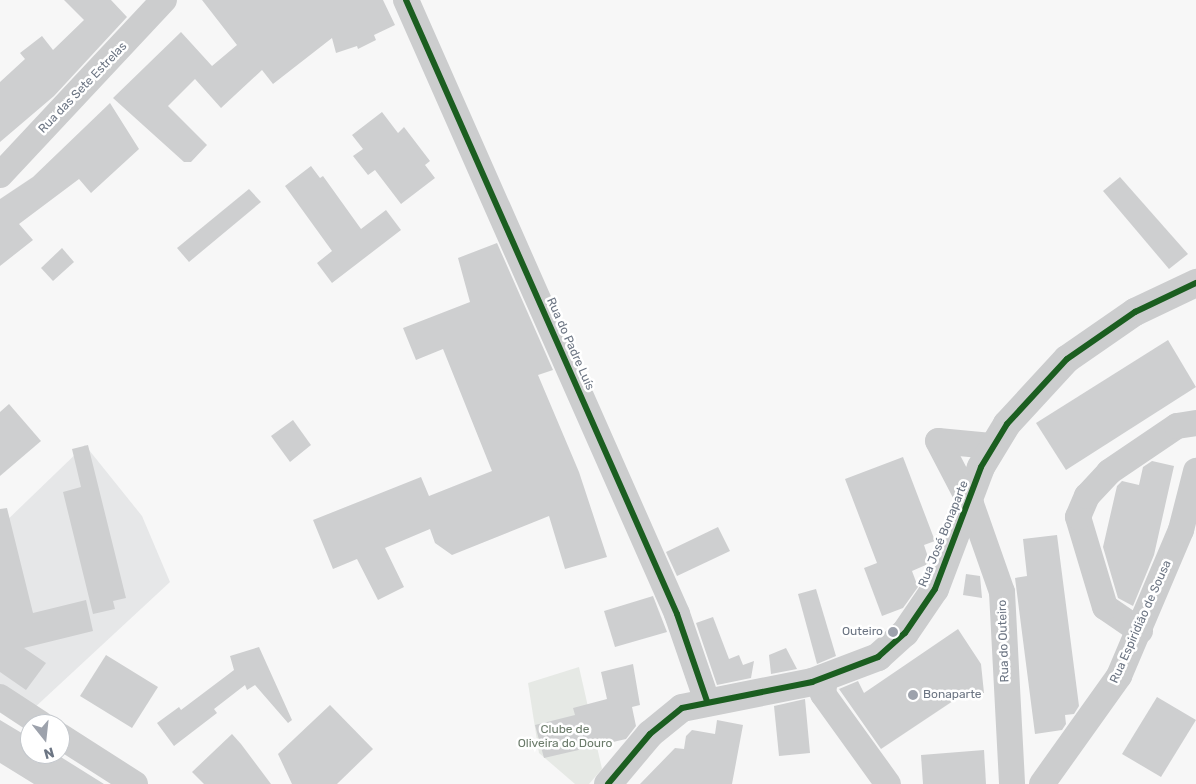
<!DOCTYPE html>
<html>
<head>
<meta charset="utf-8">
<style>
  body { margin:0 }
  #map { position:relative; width:1196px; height:784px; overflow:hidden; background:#f7f7f7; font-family:Rubik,sans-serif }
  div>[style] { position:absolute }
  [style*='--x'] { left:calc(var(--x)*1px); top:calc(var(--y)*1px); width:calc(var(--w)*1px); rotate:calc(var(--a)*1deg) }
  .built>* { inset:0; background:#e6e7e8 }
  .green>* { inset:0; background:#e6e9e5 }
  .building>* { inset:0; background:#cecfd0 }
  .minor>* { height:26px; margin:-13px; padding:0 13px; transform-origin:13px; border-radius:13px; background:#cccdce }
  .tertiary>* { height:28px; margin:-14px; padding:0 14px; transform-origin:14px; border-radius:14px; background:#cccdce }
  .cycleway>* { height:6px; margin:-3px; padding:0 3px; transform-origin:3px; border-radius:3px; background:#1b5e20 }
  .dots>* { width:14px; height:14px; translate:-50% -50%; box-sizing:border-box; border:2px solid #fff; border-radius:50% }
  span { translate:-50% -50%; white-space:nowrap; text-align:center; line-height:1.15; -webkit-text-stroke:5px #fff; paint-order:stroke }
  .street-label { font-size:12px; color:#6c7583 }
  .poi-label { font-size:12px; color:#6c7583 }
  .right { translate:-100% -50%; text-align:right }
  .left { translate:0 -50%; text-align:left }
  .park-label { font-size:12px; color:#6b7b6a }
  .north { position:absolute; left:20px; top:714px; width:50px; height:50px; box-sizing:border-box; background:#fff; border:1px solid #c4c8cd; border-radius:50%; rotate:164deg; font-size:14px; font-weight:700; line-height:20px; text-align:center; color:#6c7583 }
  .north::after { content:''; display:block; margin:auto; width:18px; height:22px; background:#9da2ac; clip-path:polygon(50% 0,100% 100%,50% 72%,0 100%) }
</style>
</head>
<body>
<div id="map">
  <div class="built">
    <i style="clip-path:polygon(85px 445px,142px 516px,170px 582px,32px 710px,0 688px,0 527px)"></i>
  </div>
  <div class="green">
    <i style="clip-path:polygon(579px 667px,602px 769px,589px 784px,575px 784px,539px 753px,528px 683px)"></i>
  </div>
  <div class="building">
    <i style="clip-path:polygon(64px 0,111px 0,127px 17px,54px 96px,0 142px,0 82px,25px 59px,20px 53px,42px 36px,53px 50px,84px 20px)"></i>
    <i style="clip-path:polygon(202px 0,383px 0,395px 25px,374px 35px,376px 40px,358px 49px,357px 46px,336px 53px,332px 38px,273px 84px,262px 70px,221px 108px,195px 79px,168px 106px,207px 145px,191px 162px,184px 162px,113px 98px,181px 32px,212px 66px,237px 45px)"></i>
    <i style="clip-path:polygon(110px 103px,139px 149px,91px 193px,79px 179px,19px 224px,33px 240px,0 266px,0 199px,33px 177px)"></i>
    <i style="clip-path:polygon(382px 112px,398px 133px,404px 127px,430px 161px,425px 165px,435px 178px,401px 204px,375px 170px,368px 175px,353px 156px,363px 149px,352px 135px)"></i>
    <i style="clip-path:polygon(311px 166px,320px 178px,323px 176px,361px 229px,386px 210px,401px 230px,332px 283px,317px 263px,332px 251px,285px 186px)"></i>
    <i style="clip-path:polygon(1120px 177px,1188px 254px,1169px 269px,1103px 191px)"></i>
    <i style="clip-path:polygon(249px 189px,261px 202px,189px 262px,177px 248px)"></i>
    <i style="clip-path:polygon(497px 243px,553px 370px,538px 375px,579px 472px,607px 557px,565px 569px,549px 516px,452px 555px,435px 543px,430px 529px,385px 548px,404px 587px,378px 600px,357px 559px,333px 569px,313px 520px,421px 477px,429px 496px,492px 471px,443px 349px,416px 360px,403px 328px,470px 302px,458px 258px)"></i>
    <i style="clip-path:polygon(62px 248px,74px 262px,53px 281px,41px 268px)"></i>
    <i style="clip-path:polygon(1168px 340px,1196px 387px,1066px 470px,1036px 423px)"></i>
    <i style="clip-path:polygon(9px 404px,41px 441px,0 476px,0 412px)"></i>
    <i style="clip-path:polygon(293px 420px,311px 445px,290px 462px,271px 436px)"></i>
    <i style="clip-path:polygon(88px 445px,126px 598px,113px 601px,115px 609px,93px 614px,63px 492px,81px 487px,72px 449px)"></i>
    <i style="clip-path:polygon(903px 457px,935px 541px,924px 545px,929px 560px,928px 564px,912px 571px,918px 587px,903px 608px,882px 616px,864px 568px,877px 563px,845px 479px)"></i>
    <i style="clip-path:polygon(1152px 461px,1174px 466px,1154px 555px,1133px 606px,1118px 598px,1103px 547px,1117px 486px,1122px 481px,1139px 485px,1143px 467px)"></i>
    <i style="clip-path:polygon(7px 508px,33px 613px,86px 600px,93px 631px,24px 648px,46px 663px,26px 690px,0 672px,0 509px)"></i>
    <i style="clip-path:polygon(718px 527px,730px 551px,677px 576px,666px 552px)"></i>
    <i style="clip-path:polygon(1057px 535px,1079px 706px,1074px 714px,1065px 715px,1066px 724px,1062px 730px,1035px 734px,1015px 578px,1027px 576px,1023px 539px)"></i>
    <i style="clip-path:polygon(966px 574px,980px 576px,982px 598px,963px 595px)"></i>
    <i style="clip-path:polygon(816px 589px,836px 656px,817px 664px,798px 594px)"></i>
    <i style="clip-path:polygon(653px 596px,667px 632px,615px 647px,604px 611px)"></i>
    <i style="clip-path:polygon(713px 617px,729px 659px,739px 655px,743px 665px,754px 661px,751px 678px,717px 685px,696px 623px)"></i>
    <i style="clip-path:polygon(958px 629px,981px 664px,984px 693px,962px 695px,881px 749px,839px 689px,858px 681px,864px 693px)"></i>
    <i style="clip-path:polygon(259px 647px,292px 720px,288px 723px,255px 685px,247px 690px,245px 685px,214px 709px,217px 713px,174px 746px,157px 723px,179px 707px,181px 710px,234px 670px,230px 656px)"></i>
    <i style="clip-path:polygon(786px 648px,797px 669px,771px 674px,769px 655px)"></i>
    <i style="clip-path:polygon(106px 655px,158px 687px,132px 728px,80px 696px)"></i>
    <i style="clip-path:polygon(633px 664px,640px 705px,632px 707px,636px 726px,626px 739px,544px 758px,535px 725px,575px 715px,573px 708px,607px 699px,601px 672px)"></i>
    <i style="clip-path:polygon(1157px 697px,1196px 720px,1161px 777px,1122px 754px)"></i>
    <i style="clip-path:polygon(805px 699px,810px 753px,779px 756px,774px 706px)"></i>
    <i style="clip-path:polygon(330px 705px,373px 749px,337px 784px,292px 784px,278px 754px)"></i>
    <i style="clip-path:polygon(0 720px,30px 738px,30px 754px,56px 754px,104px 784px,34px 784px,0 763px)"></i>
    <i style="clip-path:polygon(717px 720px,743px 725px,732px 784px,640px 784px,675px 748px,684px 749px,686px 736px,692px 730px,715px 734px)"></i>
    <i style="clip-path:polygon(232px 734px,241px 744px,271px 784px,204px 784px,192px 772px)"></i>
    <i style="clip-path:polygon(984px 750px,986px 784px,923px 784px,921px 755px)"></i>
  </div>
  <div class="minor">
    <i style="--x:406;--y:0;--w:671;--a:66.18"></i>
    <i style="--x:677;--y:614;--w:92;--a:71"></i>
    <i style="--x:0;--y:175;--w:240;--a:-46.9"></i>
    <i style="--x:991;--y:446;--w:53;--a:-174.6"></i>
    <i style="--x:938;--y:441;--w:71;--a:62.4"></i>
    <i style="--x:971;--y:504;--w:93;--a:70.6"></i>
    <i style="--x:1002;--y:592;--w:192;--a:87"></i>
    <i style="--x:1140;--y:631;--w:42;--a:-145.6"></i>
    <i style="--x:1105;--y:607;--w:94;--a:-106.7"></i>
    <i style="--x:1078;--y:517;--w:23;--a:-67"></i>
    <i style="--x:1087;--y:496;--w:33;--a:-47"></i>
    <i style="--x:1109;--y:472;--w:82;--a:-34.1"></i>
    <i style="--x:1177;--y:426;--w:19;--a:-9"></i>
    <i style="--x:825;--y:678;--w:16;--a:97"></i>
    <i style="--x:823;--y:694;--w:111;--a:54.2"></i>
    <i style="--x:0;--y:697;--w:49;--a:33.4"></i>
    <i style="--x:60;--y:736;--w:89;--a:32.6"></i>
    <i style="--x:1042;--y:784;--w:133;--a:-54.5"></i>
    <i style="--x:1119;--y:676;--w:159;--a:-67"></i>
    <i style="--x:1181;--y:530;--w:61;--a:-75.7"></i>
  </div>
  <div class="tertiary">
    <i style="--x:608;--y:784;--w:65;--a:-50"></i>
    <i style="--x:650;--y:734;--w:41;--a:-39.1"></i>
    <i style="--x:682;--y:708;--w:133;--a:-11.3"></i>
    <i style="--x:812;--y:682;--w:71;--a:-20.7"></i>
    <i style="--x:878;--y:657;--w:36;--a:-42"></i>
    <i style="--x:905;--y:633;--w:53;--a:-55.7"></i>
    <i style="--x:935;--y:589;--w:130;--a:-69.3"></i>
    <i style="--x:981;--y:467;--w:50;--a:-58.8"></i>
    <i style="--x:1007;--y:424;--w:88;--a:-47.3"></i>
    <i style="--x:1067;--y:359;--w:83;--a:-34.7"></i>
    <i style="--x:1135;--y:312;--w:68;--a:-25.4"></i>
  </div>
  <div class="cycleway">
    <i style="--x:406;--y:0;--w:671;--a:66.18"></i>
    <i style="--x:677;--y:614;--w:92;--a:71"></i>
    <i style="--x:608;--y:784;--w:65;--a:-50"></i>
    <i style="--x:650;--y:734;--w:41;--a:-39.1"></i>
    <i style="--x:682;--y:708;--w:133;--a:-11.3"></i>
    <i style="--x:812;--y:682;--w:71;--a:-20.7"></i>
    <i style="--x:878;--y:657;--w:36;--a:-42"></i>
    <i style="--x:905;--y:633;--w:53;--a:-55.7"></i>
    <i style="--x:935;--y:589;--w:130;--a:-69.3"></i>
    <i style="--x:981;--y:467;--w:50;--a:-58.8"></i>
    <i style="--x:1007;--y:424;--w:88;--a:-47.3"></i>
    <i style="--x:1067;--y:359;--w:83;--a:-34.7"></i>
    <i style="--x:1135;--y:312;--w:68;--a:-25.4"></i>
  </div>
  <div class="dots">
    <i style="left:893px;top:632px;background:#9da2ac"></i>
    <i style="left:913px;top:695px;background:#9da2ac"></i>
  </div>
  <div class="street-label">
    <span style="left:83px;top:88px;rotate:-46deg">Rua das Sete Estrelas</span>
    <span style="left:570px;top:344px;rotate:66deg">Rua do Padre Luís</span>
    <span style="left:944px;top:534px;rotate:-68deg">Rua José Bonaparte</span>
    <span style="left:1141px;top:622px;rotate:-66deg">Rua Espiridião de Sousa</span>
    <span style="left:1004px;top:641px;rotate:-92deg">Rua do Outeiro</span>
  </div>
  <div class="poi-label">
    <span class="right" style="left:883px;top:632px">Outeiro</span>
    <span class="left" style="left:923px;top:695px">Bonaparte</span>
  </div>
  <div class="park-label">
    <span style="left:565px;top:737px">Clube de<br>Oliveira do Douro</span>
  </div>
  <div class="north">N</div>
</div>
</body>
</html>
